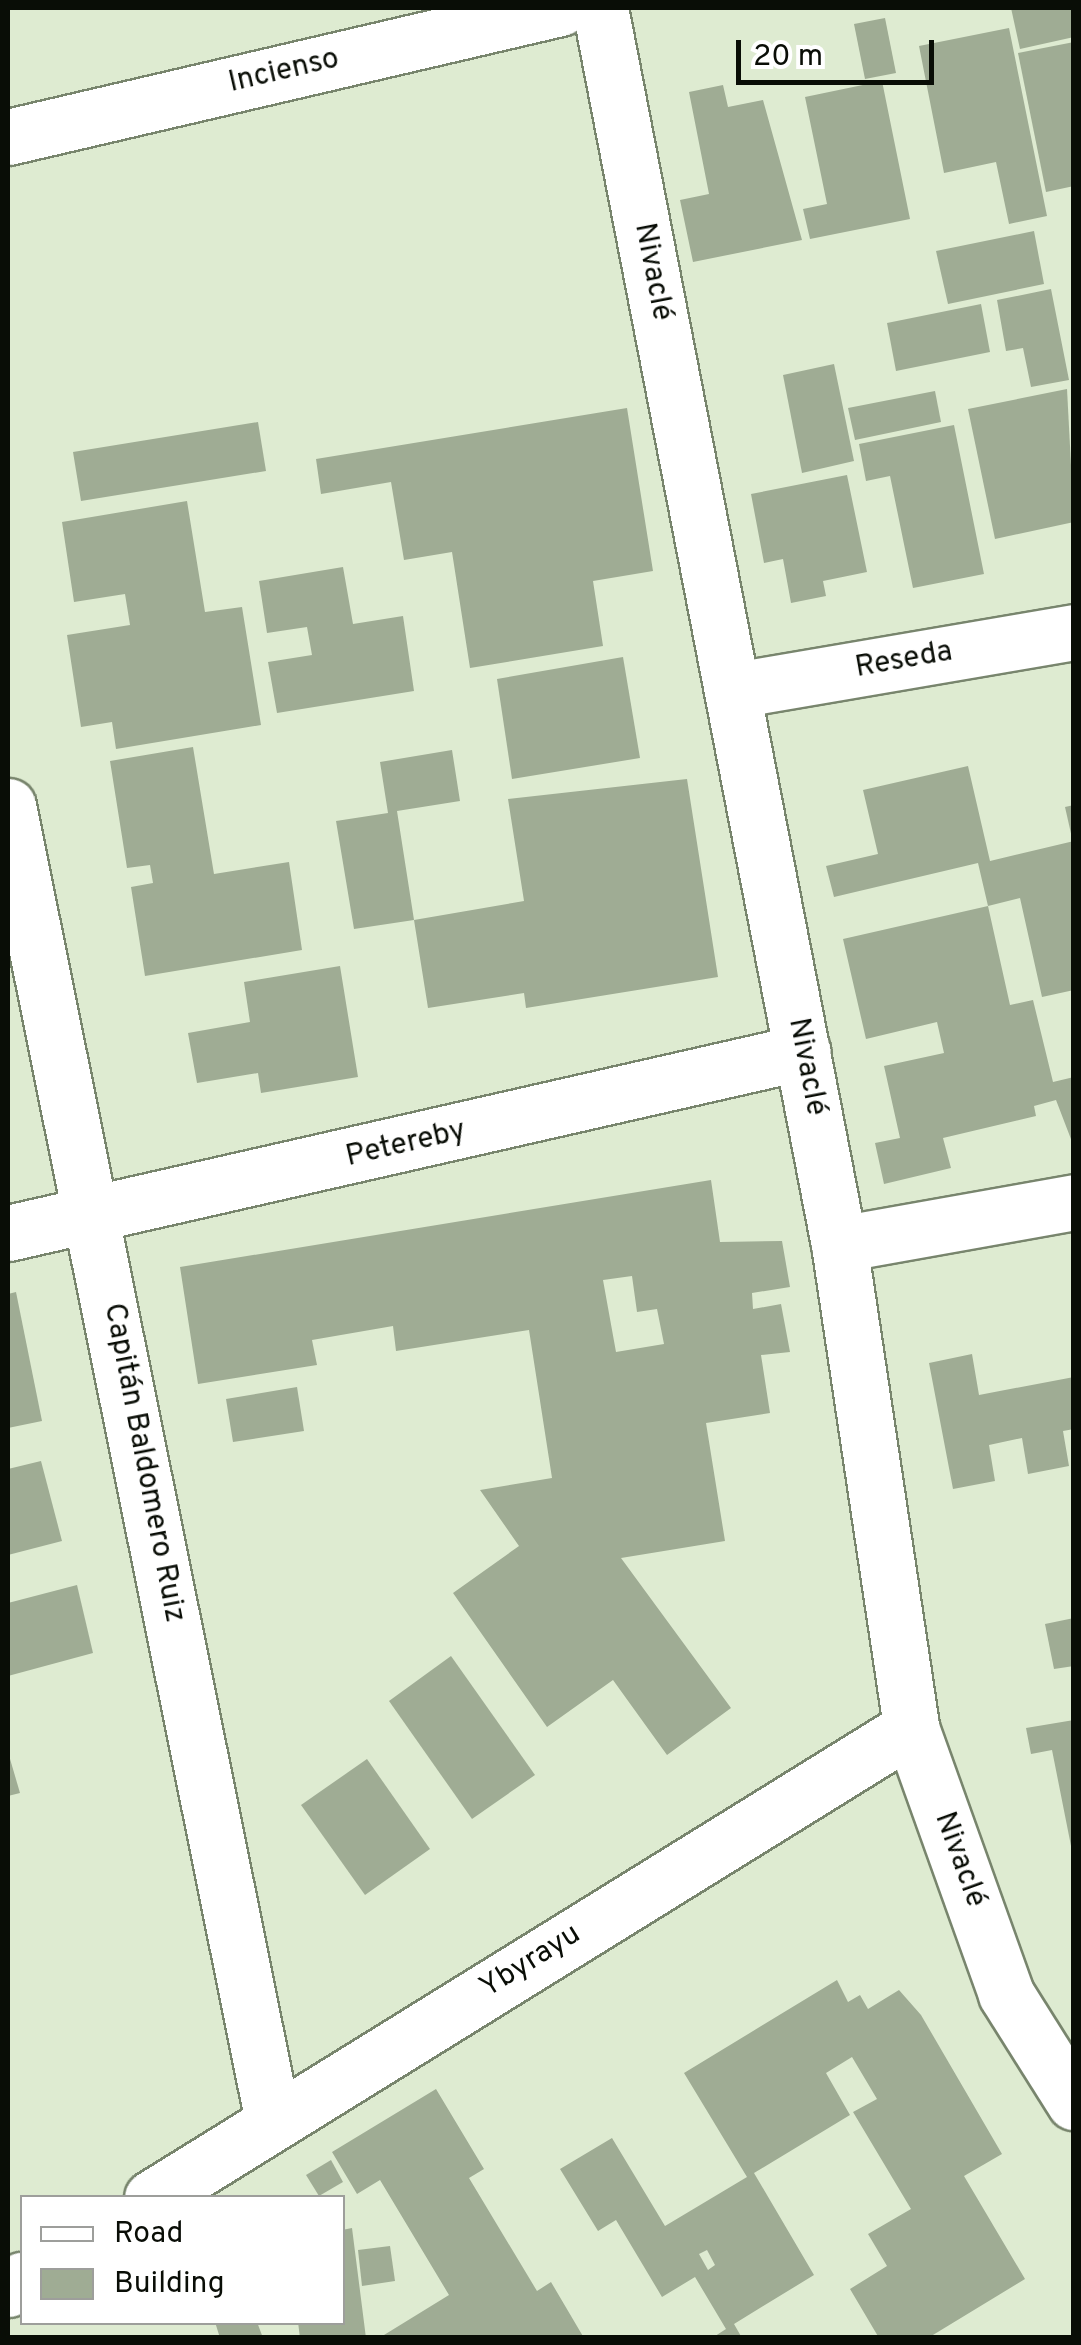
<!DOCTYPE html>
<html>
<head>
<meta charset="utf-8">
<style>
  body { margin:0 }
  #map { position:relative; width:1081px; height:2345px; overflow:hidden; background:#deebd1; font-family:Overpass,sans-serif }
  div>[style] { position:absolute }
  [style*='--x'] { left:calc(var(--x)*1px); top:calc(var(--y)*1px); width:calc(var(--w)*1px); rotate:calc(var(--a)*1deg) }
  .building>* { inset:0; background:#9fac94 }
  .roads { filter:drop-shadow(2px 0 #78856d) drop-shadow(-2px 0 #78856d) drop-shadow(0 2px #78856d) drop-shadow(0 -2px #78856d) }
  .minor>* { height:55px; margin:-27.5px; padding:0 27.5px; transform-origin:27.5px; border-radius:27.5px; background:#fff }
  span { translate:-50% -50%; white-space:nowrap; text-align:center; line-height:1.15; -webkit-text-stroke:8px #fff; paint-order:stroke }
  .street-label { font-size:30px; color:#090d06 }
  .frame { position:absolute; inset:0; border:10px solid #090d06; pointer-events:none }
  .legend { position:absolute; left:20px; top:2195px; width:325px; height:130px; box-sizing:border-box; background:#fff; border:2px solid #9d9e9b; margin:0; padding:12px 18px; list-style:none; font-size:30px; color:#090d06 }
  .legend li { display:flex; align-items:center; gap:20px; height:50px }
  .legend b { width:50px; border:2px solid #9d9e9b }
  .scale { position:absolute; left:736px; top:40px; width:198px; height:45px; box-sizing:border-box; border:5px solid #090d06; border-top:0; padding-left:12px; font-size:30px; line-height:35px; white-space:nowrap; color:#090d06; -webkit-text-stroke:8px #fff; paint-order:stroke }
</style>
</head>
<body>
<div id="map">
  <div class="building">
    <i style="clip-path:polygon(1011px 8px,1074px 8px,1074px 37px,1020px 49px)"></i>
    <i style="clip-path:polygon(885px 18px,896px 73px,865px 79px,854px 24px)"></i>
    <i style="clip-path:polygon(1009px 28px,1047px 216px,1009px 224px,996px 162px,944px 173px,919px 46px)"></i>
    <i style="clip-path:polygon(1074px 42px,1074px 186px,1046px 192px,1018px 53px)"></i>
    <i style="clip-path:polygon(882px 81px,910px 219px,810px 239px,803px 209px,827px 204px,805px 97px)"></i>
    <i style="clip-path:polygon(723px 85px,728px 107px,763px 100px,802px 240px,693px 262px,680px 200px,709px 194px,689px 92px)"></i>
    <i style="clip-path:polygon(1034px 231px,1044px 284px,948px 304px,936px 251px)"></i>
    <i style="clip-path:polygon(1051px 289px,1069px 380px,1031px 387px,1023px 348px,1006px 351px,997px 300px)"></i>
    <i style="clip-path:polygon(981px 304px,990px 352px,896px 371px,887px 323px)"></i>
    <i style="clip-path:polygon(834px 364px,854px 461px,802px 473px,783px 375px)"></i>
    <i style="clip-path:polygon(1067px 389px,1074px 522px,995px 539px,968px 409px)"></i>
    <i style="clip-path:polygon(935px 391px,941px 422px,855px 440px,848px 408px)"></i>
    <i style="clip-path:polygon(627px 408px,653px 571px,593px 581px,603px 646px,470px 668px,452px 552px,404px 560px,391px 482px,321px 494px,316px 459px)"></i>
    <i style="clip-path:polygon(258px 422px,266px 471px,81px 501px,73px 452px)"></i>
    <i style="clip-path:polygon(954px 425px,984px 574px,913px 588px,890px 476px,866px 481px,859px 444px)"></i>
    <i style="clip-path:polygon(847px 475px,867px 572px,823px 581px,826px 596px,791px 603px,783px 559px,764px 563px,751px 494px)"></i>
    <i style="clip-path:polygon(187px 501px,205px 612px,242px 607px,261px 725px,116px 749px,112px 722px,81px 727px,67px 635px,130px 625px,125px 594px,74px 602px,62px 522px)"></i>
    <i style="clip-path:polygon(343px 567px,353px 624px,403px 616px,414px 691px,277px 713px,268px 662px,312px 655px,307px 627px,267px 633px,259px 581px)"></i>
    <i style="clip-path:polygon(623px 657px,640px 758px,512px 779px,497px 679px)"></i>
    <i style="clip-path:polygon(193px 747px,214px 874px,289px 862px,302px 950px,145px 976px,131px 887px,153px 883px,150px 865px,127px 868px,110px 761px)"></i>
    <i style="clip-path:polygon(452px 750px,460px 801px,397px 811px,414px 920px,524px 901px,508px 799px,687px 779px,718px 977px,526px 1008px,524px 993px,428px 1008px,414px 920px,354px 929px,336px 821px,388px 813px,380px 762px)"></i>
    <i style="clip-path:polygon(968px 766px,990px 861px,1074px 841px,1074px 990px,1042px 997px,1020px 898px,988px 906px,978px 863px,834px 897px,826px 866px,878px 854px,863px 790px)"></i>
    <i style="clip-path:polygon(1074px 805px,1074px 838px,1072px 838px,1065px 807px)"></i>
    <i style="clip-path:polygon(988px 906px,1010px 1005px,1033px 1000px,1053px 1082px,1074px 1077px,1074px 1147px,1056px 1100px,1034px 1106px,1036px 1116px,943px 1138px,951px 1168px,884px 1184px,875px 1143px,900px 1138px,884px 1066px,944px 1053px,937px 1022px,866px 1039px,843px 939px)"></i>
    <i style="clip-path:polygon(340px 966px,358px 1077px,261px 1093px,258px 1073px,197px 1083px,188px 1033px,250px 1022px,244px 982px)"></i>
    <i style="clip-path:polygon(evenodd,711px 1180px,720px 1242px,782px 1241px,790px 1287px,752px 1293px,753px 1309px,781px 1304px,790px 1352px,761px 1355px,770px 1413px,706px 1423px,725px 1541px,621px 1558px,731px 1708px,667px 1755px,613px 1680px,547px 1727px,453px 1593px,519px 1546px,480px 1490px,552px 1478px,529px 1330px,396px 1351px,393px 1326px,312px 1340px,317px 1365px,198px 1384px,180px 1267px,711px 1180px,632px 1276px,637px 1312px,657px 1309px,664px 1344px,616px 1352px,603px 1280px,632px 1276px)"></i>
    <i style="clip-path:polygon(16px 1292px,42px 1421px,8px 1428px,8px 1294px)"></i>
    <i style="clip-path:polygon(972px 1354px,979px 1395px,1074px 1377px,1074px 1429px,1063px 1431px,1069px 1466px,1028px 1474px,1022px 1438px,989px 1445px,995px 1481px,953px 1489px,929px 1363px)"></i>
    <i style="clip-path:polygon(297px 1387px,304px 1431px,233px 1442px,226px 1399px)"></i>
    <i style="clip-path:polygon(41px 1461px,62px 1541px,8px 1555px,8px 1469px)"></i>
    <i style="clip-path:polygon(77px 1585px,93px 1653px,8px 1676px,8px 1603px)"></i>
    <i style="clip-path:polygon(1074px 1618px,1074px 1666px,1054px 1669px,1045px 1624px)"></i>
    <i style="clip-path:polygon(451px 1656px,535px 1775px,472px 1819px,389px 1701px)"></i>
    <i style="clip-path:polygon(1074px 1720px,1074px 1851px,1072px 1851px,1052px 1750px,1031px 1754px,1026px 1728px)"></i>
    <i style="clip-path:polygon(8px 1752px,20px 1793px,8px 1796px)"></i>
    <i style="clip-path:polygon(367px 1759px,430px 1849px,365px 1895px,301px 1805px)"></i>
    <i style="clip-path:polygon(evenodd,837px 1980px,848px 2002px,860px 1995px,868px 2009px,899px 1990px,921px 2015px,1002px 2154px,964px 2176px,1025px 2279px,928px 2338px,879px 2338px,850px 2289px,887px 2266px,868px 2234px,911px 2209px,853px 2112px,877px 2099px,852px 2057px,826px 2073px,850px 2115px,754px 2173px,814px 2275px,734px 2324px,742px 2338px,712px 2338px,726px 2329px,695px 2277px,662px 2297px,616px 2220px,598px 2231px,560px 2169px,612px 2138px,665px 2226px,747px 2177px,684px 2073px,837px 1980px,707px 2250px,715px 2265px,708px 2270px,699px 2254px,707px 2250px)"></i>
    <i style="clip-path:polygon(436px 2089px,484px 2169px,469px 2178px,537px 2291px,551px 2282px,584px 2338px,384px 2335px,449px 2295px,380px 2180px,357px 2194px,332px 2152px)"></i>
    <i style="clip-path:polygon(331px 2160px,343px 2182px,319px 2196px,306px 2175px)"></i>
    <i style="clip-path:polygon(352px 2228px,366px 2338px,300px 2338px,298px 2322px,342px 2322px,342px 2230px)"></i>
    <i style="clip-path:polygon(390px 2246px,395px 2281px,362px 2286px,358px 2250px)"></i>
    <i style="clip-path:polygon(215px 2322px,257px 2322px,263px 2338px,220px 2338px)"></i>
  </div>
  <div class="roads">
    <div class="minor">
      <i style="--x:600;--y:8;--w:1259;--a:79.06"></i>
      <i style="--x:839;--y:1244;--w:489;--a:81.5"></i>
      <i style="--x:911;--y:1728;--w:282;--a:70.3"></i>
      <i style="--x:1006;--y:1994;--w:128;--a:57.8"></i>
      <i style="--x:8;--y:137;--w:567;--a:-13.15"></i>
      <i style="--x:735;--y:690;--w:344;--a:-9.7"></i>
      <i style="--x:8;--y:806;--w:1341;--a:78.61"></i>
      <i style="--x:8;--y:1233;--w:815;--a:-12.83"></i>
      <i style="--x:839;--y:1244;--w:239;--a:-10.1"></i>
      <i style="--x:152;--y:2198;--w:893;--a:-31.77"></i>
      <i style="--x:8;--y:2289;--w:17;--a:-33"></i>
    </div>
  </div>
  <div class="street-label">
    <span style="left:284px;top:72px;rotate:-13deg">Incienso</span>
    <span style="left:652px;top:272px;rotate:79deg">Nivaclé</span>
    <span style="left:904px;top:661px;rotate:-10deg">Reseda</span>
    <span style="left:806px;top:1067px;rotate:79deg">Nivaclé</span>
    <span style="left:406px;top:1145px;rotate:-13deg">Petereby</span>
    <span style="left:143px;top:1463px;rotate:79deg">Capitán Baldomero Ruiz</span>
    <span style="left:959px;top:1860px;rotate:70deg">Nivaclé</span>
    <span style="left:531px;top:1962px;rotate:-32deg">Ybyrayu</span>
  </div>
  <div class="frame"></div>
  <ul class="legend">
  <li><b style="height:12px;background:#fff"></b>Road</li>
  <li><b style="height:28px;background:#9fac94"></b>Building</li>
  </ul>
  <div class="scale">20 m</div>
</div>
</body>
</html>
